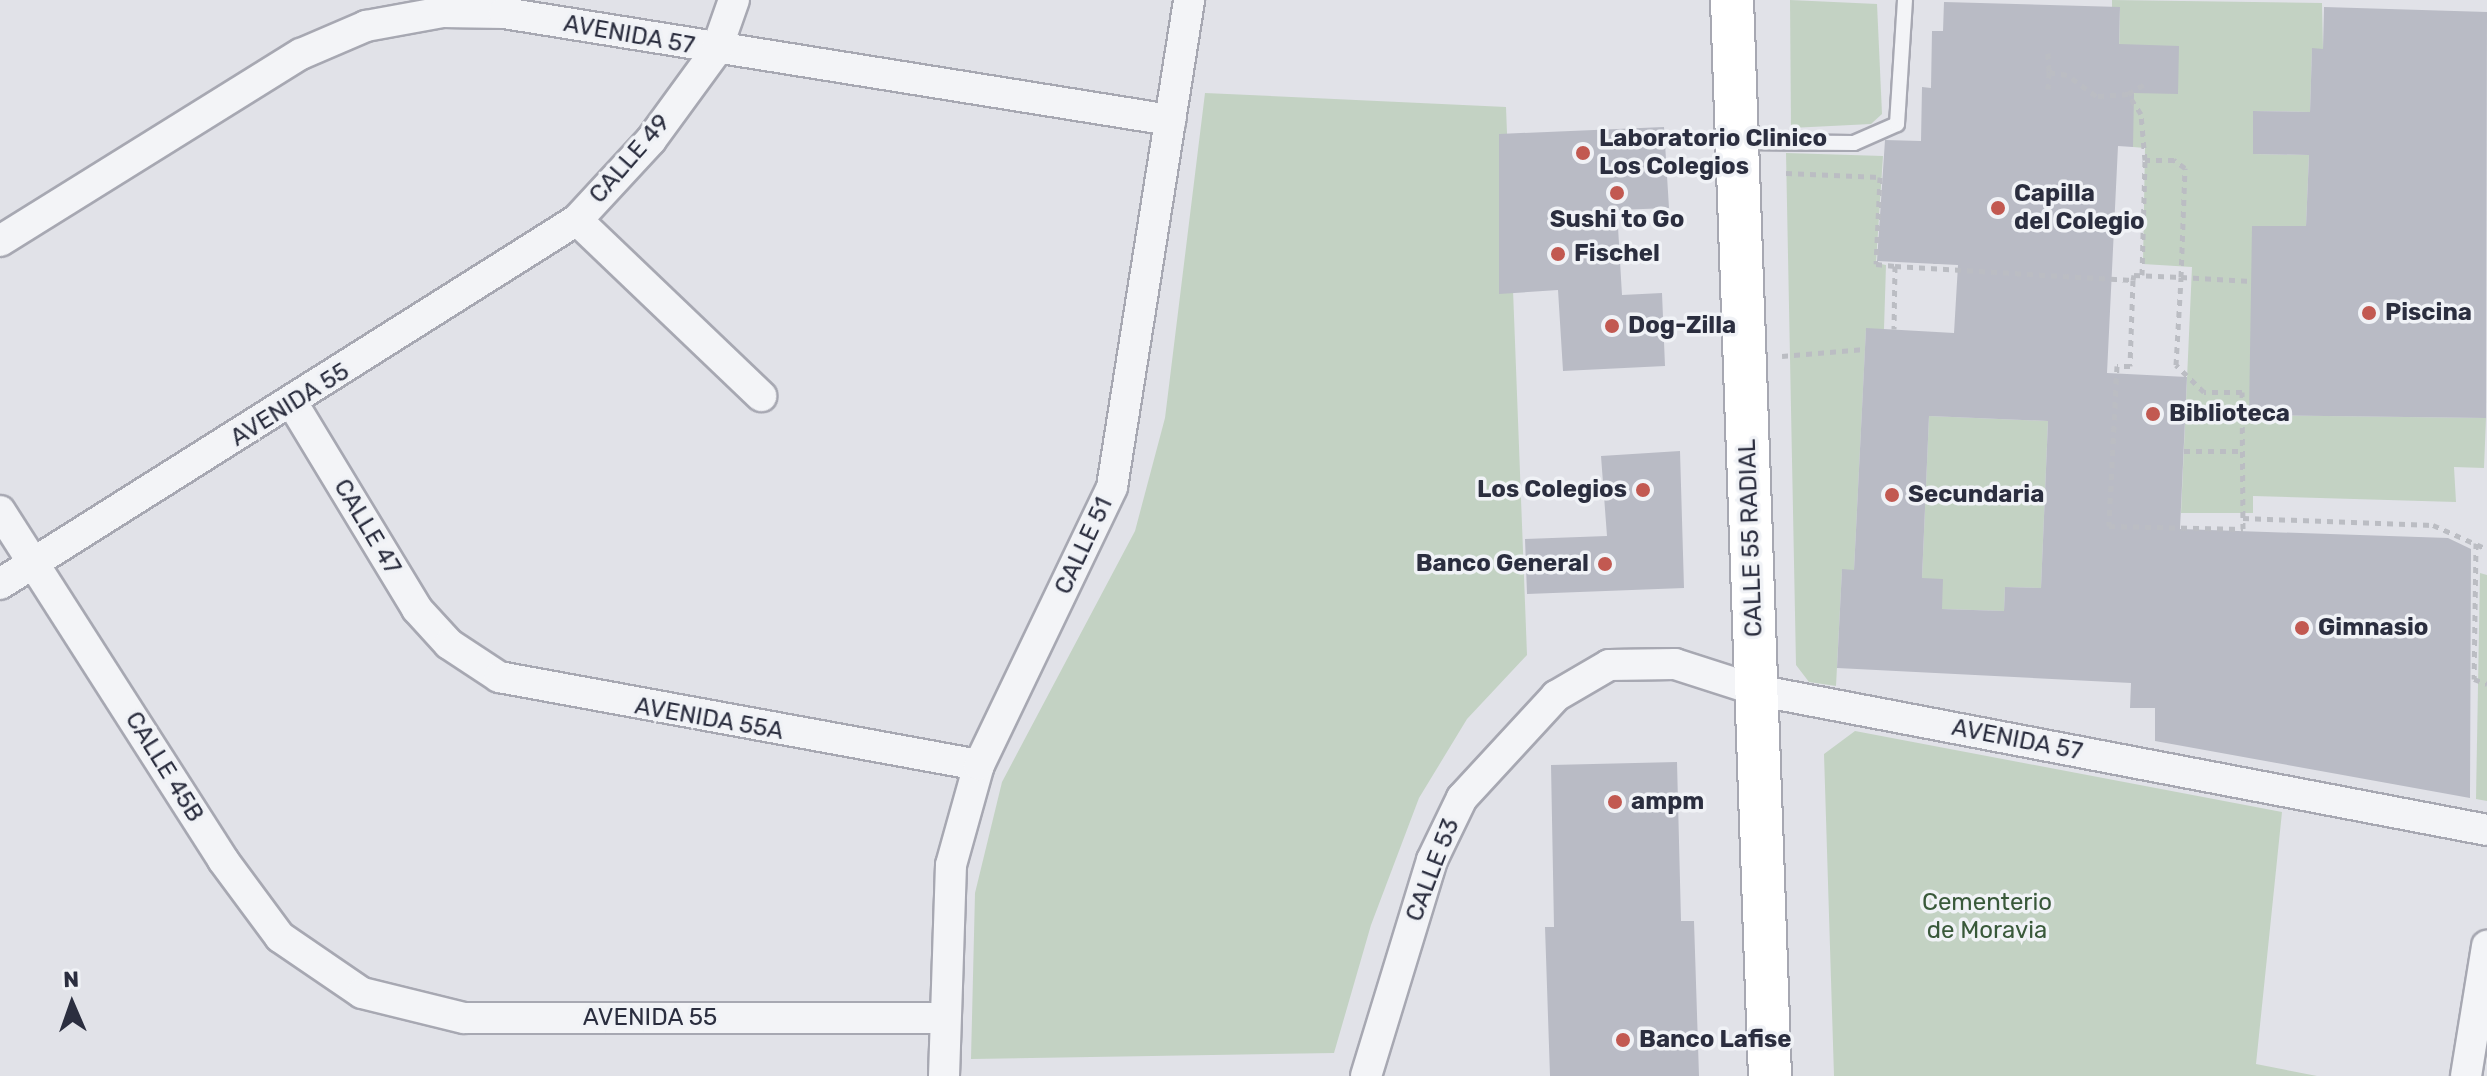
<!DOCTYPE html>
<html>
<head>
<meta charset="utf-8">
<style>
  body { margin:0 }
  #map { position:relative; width:2487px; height:1076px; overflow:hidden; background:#e1e2e8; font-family:Rubik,sans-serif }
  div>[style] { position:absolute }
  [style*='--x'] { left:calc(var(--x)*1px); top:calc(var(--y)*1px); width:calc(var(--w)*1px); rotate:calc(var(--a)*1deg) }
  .green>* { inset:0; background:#c3d2c3 }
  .building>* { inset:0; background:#b9bbc5 }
  .path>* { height:5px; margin-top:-2.5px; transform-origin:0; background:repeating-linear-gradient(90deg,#bbbdc3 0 6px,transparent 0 12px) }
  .roads { filter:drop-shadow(2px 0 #a7a8b2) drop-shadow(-2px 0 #a7a8b2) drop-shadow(0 2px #a7a8b2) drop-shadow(0 -2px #a7a8b2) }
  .lane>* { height:14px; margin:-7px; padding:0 7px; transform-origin:7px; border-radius:7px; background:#f3f4f7 }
  .street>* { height:30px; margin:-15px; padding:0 15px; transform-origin:15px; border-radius:15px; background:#f3f4f7 }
  .secondary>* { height:42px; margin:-21px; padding:0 21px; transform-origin:21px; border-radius:21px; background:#fff }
  .dots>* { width:22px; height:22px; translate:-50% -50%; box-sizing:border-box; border:4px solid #f0f2f6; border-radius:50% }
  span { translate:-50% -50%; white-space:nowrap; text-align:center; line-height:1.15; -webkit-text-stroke:7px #f0f2f6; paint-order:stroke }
  .street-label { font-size:24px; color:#2b2e3f }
  .poi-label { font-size:24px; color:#2b2e3f; font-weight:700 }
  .left { translate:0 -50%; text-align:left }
  .right { translate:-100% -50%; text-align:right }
  .park-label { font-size:24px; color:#39593a }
  .north { position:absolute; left:32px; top:964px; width:80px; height:80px; -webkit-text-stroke:6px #f0f2f6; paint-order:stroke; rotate:358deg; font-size:22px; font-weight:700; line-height:32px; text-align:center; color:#2b2e3f }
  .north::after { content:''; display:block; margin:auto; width:28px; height:36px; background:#2b2e3f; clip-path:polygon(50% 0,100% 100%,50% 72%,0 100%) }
</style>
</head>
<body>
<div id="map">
  <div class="green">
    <i style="clip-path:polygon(1790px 0,1877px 4px,1882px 114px,1871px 124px,1791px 128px)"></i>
    <i style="clip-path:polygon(2112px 0,2322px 3px,2323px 49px,2312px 49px,2310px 112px,2253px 111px,2253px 154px,2309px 155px,2306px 226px,2250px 415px,2486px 418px,2484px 468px,2454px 467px,2456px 502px,2253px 496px,2253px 513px,2181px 513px,2192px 267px,2143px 264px,2145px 148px,2133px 147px,2118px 91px,2120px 7px,2112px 7px)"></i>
    <i style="clip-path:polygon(1205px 93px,1506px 107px,1527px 655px,1467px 719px,1419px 798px,1371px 925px,1334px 1053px,971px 1059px,975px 893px,1002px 782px,1135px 531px,1165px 418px)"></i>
    <i style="clip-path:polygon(1786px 153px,1883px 156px,1876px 263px,1886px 265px,1884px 329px,1866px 329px,1854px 570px,1842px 570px,1836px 686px,1809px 682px,1796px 665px)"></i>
    <i style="clip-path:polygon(1929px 416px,2048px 421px,2041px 588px,2005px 587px,2004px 611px,1942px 609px,1922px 578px)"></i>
    <i style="clip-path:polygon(2480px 573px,2487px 575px,2487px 801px,2476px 799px)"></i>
    <i style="clip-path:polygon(1855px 731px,2282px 812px,2256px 1064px,2317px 1076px,1834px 1076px,1824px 754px)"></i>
  </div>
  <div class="building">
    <i style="clip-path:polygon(evenodd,1944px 2px,2120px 7px,2119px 44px,2179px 46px,2178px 94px,2134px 93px,2133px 147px,2118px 146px,2107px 373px,2187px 377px,2180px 529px,2448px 538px,2471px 549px,2470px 798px,2155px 741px,2155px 708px,2130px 708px,2131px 683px,1837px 668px,1842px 569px,1854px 570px,1866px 328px,1954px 333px,1958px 265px,1877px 261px,1885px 140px,1921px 141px,1922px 87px,1931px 88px,1932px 31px,1943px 31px,1944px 2px,1929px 416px,2048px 421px,2041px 588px,2005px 587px,2004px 611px,1942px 609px,1943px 579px,1922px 578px,1929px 416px)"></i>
    <i style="clip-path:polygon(2324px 7px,2487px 12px,2486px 418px,2249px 415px,2252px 226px,2306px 226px,2309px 155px,2253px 154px,2253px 111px,2310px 112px,2312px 48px,2323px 49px)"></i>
    <i style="clip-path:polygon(1664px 127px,1669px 208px,1617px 210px,1622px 295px,1662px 293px,1665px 366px,1563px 371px,1558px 290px,1499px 294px,1499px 134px)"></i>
    <i style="clip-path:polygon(1680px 451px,1684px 588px,1527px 594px,1525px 539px,1607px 536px,1601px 456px)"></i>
    <i style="clip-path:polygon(1677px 762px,1681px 921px,1694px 921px,1699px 1076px,1550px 1076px,1545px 927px,1554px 927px,1551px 765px)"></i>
  </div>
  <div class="path">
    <i style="--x:2048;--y:53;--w:19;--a:87"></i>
    <i style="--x:2128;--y:94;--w:23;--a:-31"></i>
    <i style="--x:1786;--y:173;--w:94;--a:2.4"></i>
    <i style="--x:1880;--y:177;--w:87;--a:92.6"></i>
    <i style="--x:1876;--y:264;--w:19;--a:6"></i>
    <i style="--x:1895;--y:266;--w:63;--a:90.9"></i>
    <i style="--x:1895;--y:266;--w:238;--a:3.4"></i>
    <i style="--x:2133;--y:280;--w:5;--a:-79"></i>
    <i style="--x:2134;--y:275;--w:47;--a:2.4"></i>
    <i style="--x:2181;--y:277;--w:109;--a:-87.9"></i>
    <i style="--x:2185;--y:168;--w:14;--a:-144"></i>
    <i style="--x:2174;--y:160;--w:29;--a:180"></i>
    <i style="--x:2145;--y:160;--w:46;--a:-95"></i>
    <i style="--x:2141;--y:114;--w:24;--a:-123"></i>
    <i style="--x:2128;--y:94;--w:32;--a:176"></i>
    <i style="--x:2096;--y:96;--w:36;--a:-144"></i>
    <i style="--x:2067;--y:75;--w:18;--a:-171"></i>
    <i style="--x:2049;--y:72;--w:17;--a:93"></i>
    <i style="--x:2142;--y:275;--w:115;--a:-88.5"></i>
    <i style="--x:2133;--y:280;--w:86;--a:92"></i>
    <i style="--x:2130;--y:366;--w:13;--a:180"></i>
    <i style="--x:2117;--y:366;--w:160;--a:92.9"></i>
    <i style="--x:2109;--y:526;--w:134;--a:1.3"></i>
    <i style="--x:2243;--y:529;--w:137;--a:-90.4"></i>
    <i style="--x:2242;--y:392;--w:38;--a:180"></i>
    <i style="--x:2204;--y:392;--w:39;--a:-136"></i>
    <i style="--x:2176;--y:365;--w:88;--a:-86.7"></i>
    <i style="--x:2181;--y:277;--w:70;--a:3.3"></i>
    <i style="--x:1782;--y:356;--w:83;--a:-4.8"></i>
    <i style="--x:2184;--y:451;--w:59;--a:0"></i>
    <i style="--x:2243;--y:518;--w:190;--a:2.1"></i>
    <i style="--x:2433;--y:525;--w:59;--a:24"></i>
    <i style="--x:2476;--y:543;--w:136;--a:90.8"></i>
    <i style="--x:2474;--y:679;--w:14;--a:21"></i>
  </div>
  <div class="roads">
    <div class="lane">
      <i style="--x:1739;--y:142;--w:115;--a:0.5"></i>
      <i style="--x:1854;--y:143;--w:47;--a:-23.8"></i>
      <i style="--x:1897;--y:124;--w:124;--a:-86.3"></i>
    </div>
    <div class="street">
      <i style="--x:577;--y:220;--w:255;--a:43.7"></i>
      <i style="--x:0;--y:241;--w:354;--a:-31.9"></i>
      <i style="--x:301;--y:54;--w:71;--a:-23.3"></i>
      <i style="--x:366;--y:26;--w:78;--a:-10.3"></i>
      <i style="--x:443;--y:12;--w:61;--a:0.9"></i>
      <i style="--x:504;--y:13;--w:675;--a:9.13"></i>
      <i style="--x:293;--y:404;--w:240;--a:58.8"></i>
      <i style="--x:417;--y:609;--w:47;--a:47.6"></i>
      <i style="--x:449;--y:644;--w:60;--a:33.4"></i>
      <i style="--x:499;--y:677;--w:488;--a:10.4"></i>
      <i style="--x:0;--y:511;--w:414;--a:57.4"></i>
      <i style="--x:223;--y:860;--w:96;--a:53.5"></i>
      <i style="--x:280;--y:937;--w:99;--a:34.3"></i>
      <i style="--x:362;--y:993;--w:105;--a:13.8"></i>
      <i style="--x:464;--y:1018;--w:477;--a:0"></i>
      <i style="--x:0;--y:584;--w:682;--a:-32.25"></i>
      <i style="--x:577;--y:220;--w:109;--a:-47.2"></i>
      <i style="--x:651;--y:140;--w:110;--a:-53.9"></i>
      <i style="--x:716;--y:51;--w:54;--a:-70.6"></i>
      <i style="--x:944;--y:1076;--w:211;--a:-88.1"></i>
      <i style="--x:951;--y:865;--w:104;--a:-74.4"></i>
      <i style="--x:979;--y:765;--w:308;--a:-64.4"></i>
      <i style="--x:1112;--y:487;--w:493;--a:-81"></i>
      <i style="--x:1366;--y:1076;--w:226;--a:-73"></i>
      <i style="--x:1432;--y:860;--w:69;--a:-64.2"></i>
      <i style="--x:1462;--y:798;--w:139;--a:-47.3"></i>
      <i style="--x:1556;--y:696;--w:61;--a:-30.3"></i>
      <i style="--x:1609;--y:665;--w:66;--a:-0.9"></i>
      <i style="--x:1675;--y:664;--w:85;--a:17.8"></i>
      <i style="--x:1756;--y:690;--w:744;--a:10.84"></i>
      <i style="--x:2466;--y:1076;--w:132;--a:-80.8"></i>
    </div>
    <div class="secondary">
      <i style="--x:1732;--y:0;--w:1077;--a:87.98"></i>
    </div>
  </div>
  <div class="dots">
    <i style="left:1583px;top:153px;background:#c25951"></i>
    <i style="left:1617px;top:193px;background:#c25951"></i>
    <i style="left:1998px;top:208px;background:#c25951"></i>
    <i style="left:1558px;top:254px;background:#c25951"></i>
    <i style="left:2369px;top:313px;background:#c25951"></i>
    <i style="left:1612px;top:326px;background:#c25951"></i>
    <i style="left:2153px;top:414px;background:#c25951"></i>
    <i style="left:1643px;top:490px;background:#c25951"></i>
    <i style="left:1892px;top:495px;background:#c25951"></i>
    <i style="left:1605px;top:564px;background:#c25951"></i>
    <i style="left:2302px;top:628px;background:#c25951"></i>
    <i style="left:1615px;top:802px;background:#c25951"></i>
    <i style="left:1623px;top:1040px;background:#c25951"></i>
  </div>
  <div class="street-label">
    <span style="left:629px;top:35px;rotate:10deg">AVENIDA 57</span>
    <span style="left:630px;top:159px;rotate:-49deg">CALLE 49</span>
    <span style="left:290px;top:405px;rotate:-32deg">AVENIDA 55</span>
    <span style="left:367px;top:527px;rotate:59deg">CALLE 47</span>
    <span style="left:1751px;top:538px;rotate:-92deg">CALLE 55 RADIAL</span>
    <span style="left:1084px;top:546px;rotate:-65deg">CALLE 51</span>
    <span style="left:709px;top:719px;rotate:10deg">AVENIDA 55A</span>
    <span style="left:2017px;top:740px;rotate:11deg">AVENIDA 57</span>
    <span style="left:164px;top:767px;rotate:58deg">CALLE 45B</span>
    <span style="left:1433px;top:870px;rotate:-69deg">CALLE 53</span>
    <span style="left:650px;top:1018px">AVENIDA 55</span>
  </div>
  <div class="poi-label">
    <span class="left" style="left:1599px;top:153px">Laboratorio Clinico<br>Los Colegios</span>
    <span class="left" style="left:2014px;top:208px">Capilla<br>del Colegio</span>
    <span style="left:1617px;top:220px">Sushi to Go</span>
    <span class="left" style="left:1574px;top:254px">Fischel</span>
    <span class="left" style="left:2385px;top:313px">Piscina</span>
    <span class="left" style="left:1628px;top:326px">Dog-Zilla</span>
    <span class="left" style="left:2169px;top:414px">Biblioteca</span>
    <span class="right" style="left:1627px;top:490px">Los Colegios</span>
    <span class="left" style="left:1908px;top:495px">Secundaria</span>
    <span class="right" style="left:1589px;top:564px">Banco General</span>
    <span class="left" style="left:2318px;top:628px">Gimnasio</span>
    <span class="left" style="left:1631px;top:802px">ampm</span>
    <span class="left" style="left:1639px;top:1040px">Banco Lafise</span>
  </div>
  <div class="park-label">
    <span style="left:1987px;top:917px">Cementerio<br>de Moravia</span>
  </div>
  <div class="north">N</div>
</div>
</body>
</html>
